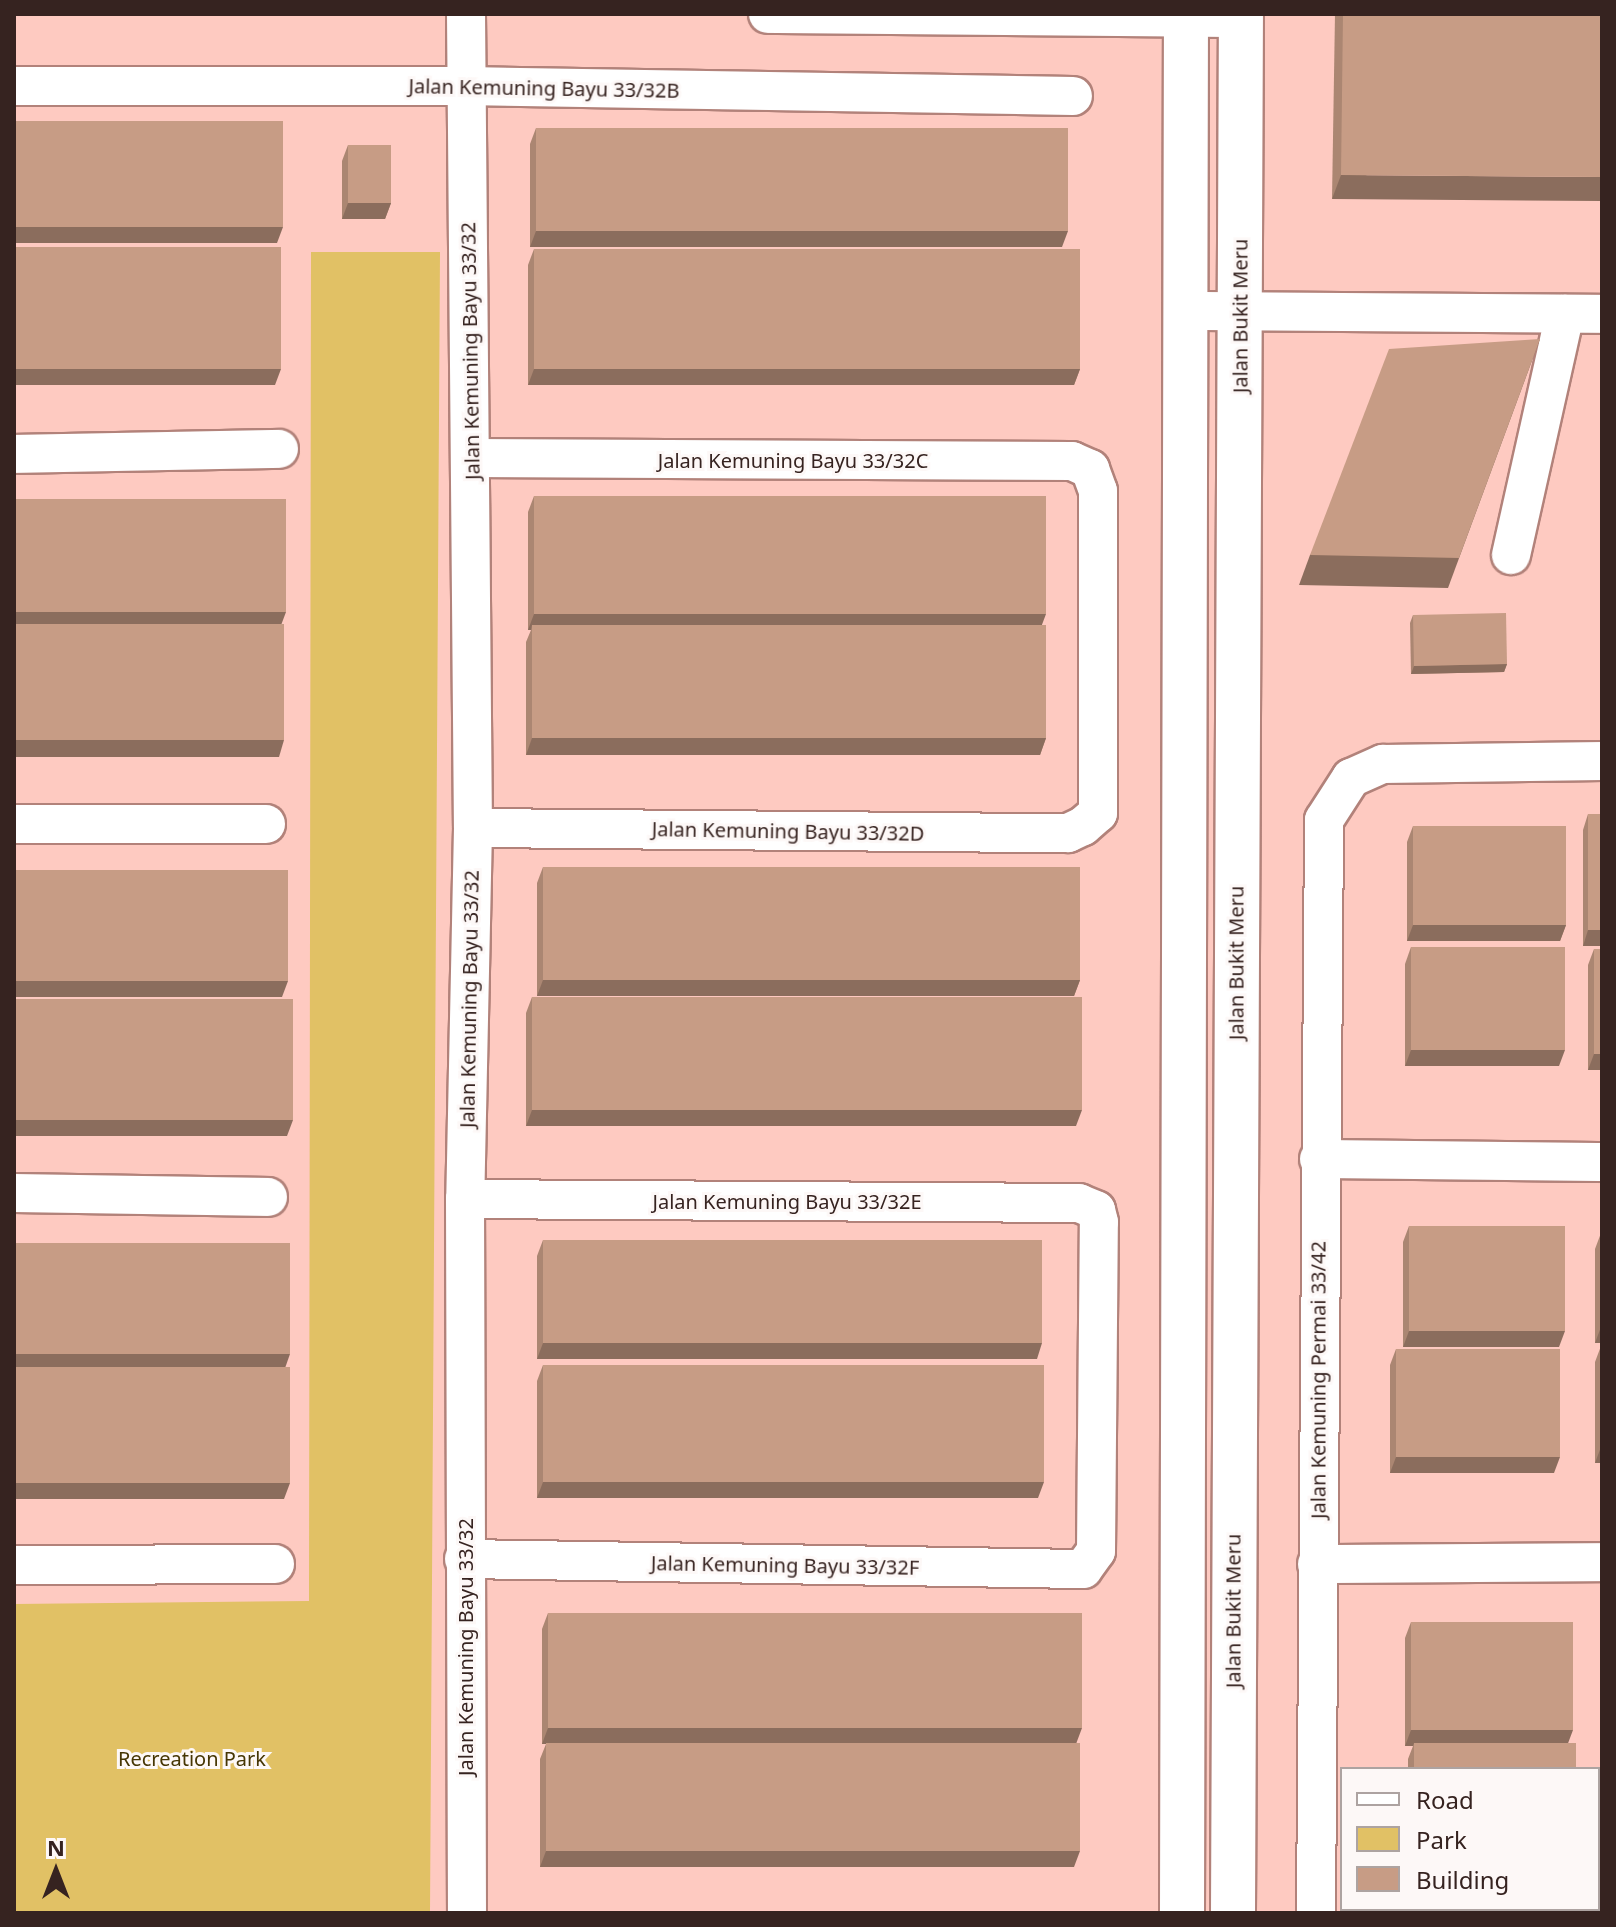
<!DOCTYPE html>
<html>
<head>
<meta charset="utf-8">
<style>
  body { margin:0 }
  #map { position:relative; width:1616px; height:1927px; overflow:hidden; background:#fecac1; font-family:"Noto Sans",sans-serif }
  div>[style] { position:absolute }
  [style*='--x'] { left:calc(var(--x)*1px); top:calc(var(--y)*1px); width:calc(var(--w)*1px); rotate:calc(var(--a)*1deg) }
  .green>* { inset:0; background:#e1c165 }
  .roads { filter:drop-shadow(2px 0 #b2827a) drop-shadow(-2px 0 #b2827a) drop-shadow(0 2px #b2827a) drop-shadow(0 -2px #b2827a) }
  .minor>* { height:38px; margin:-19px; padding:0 19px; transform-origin:19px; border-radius:19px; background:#fff }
  .major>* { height:44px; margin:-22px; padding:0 22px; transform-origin:22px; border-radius:22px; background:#fff }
  .wall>* { inset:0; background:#ab8672 }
  .shaded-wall>* { inset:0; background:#8b6d5d }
  .building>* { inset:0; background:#c79c85 }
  span { translate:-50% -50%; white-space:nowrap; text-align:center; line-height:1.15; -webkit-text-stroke:6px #fdf8f7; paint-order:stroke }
  .street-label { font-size:20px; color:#362320 }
  .park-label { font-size:20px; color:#463604 }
  .frame { position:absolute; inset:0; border:16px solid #362320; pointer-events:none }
  .legend { position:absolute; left:1340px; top:1767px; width:260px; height:144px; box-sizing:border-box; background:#fdf8f7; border:2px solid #ada3a1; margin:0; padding:10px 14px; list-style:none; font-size:24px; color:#362320 }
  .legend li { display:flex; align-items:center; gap:16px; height:40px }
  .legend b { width:40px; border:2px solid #ada3a1 }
  .north { position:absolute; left:16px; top:1831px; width:80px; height:80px; -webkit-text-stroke:6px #fdf8f7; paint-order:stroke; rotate:0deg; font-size:22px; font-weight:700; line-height:32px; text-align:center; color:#362320 }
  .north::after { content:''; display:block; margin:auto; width:28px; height:36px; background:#362320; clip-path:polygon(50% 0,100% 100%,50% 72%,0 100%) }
</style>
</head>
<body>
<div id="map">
  <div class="green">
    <i style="clip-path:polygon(311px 252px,440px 252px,430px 1913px,14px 1913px,14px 1604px,309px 1601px)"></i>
  </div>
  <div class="roads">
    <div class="minor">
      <i style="--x:466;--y:14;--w:814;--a:89.51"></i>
      <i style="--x:473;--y:828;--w:371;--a:91.2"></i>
      <i style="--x:465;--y:1199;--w:714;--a:89.84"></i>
      <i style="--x:768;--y:14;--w:473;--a:0.5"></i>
      <i style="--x:14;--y:86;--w:452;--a:0"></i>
      <i style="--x:466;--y:86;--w:607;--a:0.94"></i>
      <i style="--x:1187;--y:311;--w:415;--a:0.4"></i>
      <i style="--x:14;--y:454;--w:265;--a:-1.1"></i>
      <i style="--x:471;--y:458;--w:601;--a:0.29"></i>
      <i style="--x:1072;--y:461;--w:20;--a:24"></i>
      <i style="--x:1090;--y:469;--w:23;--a:70"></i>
      <i style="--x:1098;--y:491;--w:322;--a:90"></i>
      <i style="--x:1098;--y:813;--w:20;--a:139"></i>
      <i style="--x:1083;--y:826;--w:17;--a:155"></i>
      <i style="--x:1068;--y:833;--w:33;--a:180"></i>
      <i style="--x:1035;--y:833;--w:562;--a:-179.49"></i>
      <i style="--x:1511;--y:555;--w:247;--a:-77.4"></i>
      <i style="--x:14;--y:824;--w:252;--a:0"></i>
      <i style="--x:1319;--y:1159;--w:283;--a:0.6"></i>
      <i style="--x:14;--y:1193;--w:254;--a:0.9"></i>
      <i style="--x:464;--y:1559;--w:619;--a:0.93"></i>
      <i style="--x:1083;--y:1569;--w:22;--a:-54"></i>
      <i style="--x:1096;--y:1551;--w:329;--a:-89.5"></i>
      <i style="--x:1099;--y:1222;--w:12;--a:-104"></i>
      <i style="--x:1096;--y:1210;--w:18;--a:-158"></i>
      <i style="--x:1079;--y:1203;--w:614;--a:-179.63"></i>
      <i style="--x:1317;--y:1564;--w:285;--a:-0.4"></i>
      <i style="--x:14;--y:1565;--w:261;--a:-0.2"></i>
      <i style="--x:1316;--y:1913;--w:1093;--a:-89.58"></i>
      <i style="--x:1324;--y:820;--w:50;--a:-57.3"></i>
      <i style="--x:1351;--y:778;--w:35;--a:-24"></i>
      <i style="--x:1383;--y:764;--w:219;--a:-0.8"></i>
    </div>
    <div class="major">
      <i style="--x:1182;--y:1913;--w:1899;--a:-89.88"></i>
      <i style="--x:1233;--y:1913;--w:1899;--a:-89.76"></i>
    </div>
  </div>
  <div class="wall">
    <i style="clip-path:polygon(1335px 14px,1602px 14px,1332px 199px)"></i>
    <i style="clip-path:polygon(536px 128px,1062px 247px,530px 247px,530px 144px)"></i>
    <i style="clip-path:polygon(348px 145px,391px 203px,385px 219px,342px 219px,342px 161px)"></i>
    <i style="clip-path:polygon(534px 249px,1080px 369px,1074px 385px,528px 385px,528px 265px)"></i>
    <i style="clip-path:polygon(534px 496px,1041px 625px,1046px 738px,1040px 755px,526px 755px,526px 642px,531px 630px,528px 630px,528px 512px)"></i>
    <i style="clip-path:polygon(1413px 615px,1507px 664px,1504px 672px,1411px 674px,1410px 623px)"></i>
    <i style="clip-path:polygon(1588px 814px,1602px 946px,1583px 946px,1583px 830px)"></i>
    <i style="clip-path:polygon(1413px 826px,1566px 925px,1560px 941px,1407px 941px,1407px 842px)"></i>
    <i style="clip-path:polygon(543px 867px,1080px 980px,1074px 996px,537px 996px,537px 883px)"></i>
    <i style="clip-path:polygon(1411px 947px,1559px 1066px,1405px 1066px,1405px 964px)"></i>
    <i style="clip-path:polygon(1594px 949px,1602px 1070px,1588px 1070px,1588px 965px)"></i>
    <i style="clip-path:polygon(532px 997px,1076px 1126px,526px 1126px,526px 1013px)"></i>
    <i style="clip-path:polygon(1409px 1226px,1559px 1347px,1403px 1347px,1403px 1242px)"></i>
    <i style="clip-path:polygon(1601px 1233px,1602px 1343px,1595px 1343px,1595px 1249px)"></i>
    <i style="clip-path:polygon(543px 1240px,1037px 1359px,537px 1359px,537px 1256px)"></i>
    <i style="clip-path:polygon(1601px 1346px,1602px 1463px,1595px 1463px,1595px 1362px)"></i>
    <i style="clip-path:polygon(1396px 1349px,1554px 1473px,1390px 1473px,1390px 1365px)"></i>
    <i style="clip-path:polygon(543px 1365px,1038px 1498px,537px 1498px,537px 1381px)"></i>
    <i style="clip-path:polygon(548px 1613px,1077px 1743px,1074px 1867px,540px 1867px,540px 1759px,546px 1744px,542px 1744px,542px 1629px)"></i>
    <i style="clip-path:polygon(1411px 1622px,1568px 1743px,1576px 1769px,1408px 1769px,1408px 1759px,1413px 1746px,1405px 1746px,1405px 1638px)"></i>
  </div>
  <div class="shaded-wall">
    <i style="clip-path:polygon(1341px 175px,1602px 177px,1602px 201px,1332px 199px)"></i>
    <i style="clip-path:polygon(348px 203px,391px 203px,385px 219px,342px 219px)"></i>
    <i style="clip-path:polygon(14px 227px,283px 227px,277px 243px,14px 243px)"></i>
    <i style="clip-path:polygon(536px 231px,1068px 231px,1062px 247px,530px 247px)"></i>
    <i style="clip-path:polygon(1540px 339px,1448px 588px,1299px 585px,1310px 555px)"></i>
    <i style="clip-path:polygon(14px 369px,281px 369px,275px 385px,14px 385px)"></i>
    <i style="clip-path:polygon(534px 369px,1080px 369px,1074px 385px,528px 385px)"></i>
    <i style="clip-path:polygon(14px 612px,286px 612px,280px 628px,14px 628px)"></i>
    <i style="clip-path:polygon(534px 614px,1046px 614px,1040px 630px,532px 625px,531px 630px,528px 630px)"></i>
    <i style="clip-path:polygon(1507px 664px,1504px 672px,1411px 674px,1414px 666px)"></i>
    <i style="clip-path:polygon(532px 738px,1046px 738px,1040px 755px,526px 755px)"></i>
    <i style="clip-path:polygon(14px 740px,284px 740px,279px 757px,14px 757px)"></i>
    <i style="clip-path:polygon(1413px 925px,1566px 925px,1560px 941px,1407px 941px)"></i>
    <i style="clip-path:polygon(1588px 930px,1602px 930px,1602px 946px,1583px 946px)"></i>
    <i style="clip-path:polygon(543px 980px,1080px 980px,1074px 996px,537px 996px)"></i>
    <i style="clip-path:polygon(14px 981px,288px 981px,282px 997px,14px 997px)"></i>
    <i style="clip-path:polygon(1411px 1050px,1565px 1050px,1559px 1066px,1405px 1066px)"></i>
    <i style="clip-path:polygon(1594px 1054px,1602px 1054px,1602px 1070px,1588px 1070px)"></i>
    <i style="clip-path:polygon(532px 1110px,1082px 1110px,1076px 1126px,526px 1126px)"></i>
    <i style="clip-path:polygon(14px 1120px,293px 1120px,287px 1136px,14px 1136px)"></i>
    <i style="clip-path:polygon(1601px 1327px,1602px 1327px,1602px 1343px,1595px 1343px)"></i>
    <i style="clip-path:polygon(1409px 1331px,1565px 1331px,1559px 1347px,1403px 1347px)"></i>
    <i style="clip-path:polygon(543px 1343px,1042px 1343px,1037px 1359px,537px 1359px)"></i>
    <i style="clip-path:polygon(14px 1354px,290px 1354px,284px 1371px,14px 1371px)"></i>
    <i style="clip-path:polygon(1601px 1447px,1602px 1447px,1602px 1463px,1595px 1463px)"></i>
    <i style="clip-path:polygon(1396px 1457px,1560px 1457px,1554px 1473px,1390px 1473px)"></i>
    <i style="clip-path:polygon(543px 1482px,1044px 1482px,1038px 1498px,537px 1498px)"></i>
    <i style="clip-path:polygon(14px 1483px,290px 1483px,284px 1499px,14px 1499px)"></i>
    <i style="clip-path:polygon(548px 1728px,1082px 1728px,1076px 1744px,542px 1744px)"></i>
    <i style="clip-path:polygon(1411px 1730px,1573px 1730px,1567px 1746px,1414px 1743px,1413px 1746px,1405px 1746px)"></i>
    <i style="clip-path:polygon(546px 1851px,1080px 1851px,1074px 1867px,540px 1867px)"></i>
  </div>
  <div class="building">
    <i style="clip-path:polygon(1343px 14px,1602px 14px,1602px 177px,1341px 175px)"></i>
    <i style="clip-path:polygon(14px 121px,283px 121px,283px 227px,14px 227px)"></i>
    <i style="clip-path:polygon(536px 128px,1068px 128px,1068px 231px,536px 231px)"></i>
    <i style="clip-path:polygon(348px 145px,391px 145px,391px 203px,348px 203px)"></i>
    <i style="clip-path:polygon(14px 247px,281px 247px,281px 369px,14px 369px)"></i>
    <i style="clip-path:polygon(534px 249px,1080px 249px,1080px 369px,534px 369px)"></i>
    <i style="clip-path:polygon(1540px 339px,1459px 558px,1310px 555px,1389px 349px)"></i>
    <i style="clip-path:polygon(534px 496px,1046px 496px,1046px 614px,534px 614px)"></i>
    <i style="clip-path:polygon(14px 499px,286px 499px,286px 612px,14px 612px)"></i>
    <i style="clip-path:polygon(1506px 613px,1507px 664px,1414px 666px,1413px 615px)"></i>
    <i style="clip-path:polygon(14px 624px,284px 624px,284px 740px,14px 740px)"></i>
    <i style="clip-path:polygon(532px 625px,1046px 625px,1046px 738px,532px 738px)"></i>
    <i style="clip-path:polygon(1588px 814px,1602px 814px,1602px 930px,1588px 930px)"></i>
    <i style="clip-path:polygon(1413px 826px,1566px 826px,1566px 925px,1413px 925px)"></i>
    <i style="clip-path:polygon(543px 867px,1080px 867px,1080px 980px,543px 980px)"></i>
    <i style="clip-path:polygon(14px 870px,288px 870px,288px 981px,14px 981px)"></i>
    <i style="clip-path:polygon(1411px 947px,1565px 947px,1565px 1050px,1411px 1050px)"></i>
    <i style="clip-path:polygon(1594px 949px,1602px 949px,1602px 1054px,1594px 1054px)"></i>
    <i style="clip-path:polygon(532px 997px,1082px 997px,1082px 1110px,532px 1110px)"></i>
    <i style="clip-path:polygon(14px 999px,293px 999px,293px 1120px,14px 1120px)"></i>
    <i style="clip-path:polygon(1409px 1226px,1565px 1226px,1565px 1331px,1409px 1331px)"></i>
    <i style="clip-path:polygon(1601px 1233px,1602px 1233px,1602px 1327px,1601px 1327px)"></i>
    <i style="clip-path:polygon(543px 1240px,1042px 1240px,1042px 1343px,543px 1343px)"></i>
    <i style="clip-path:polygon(14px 1243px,290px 1243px,290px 1354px,14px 1354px)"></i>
    <i style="clip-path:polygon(1601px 1346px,1602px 1346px,1602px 1447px,1601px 1447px)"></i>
    <i style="clip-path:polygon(1396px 1349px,1560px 1349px,1560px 1457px,1396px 1457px)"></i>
    <i style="clip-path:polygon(543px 1365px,1044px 1365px,1044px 1482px,543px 1482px)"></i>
    <i style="clip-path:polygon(14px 1367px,290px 1367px,290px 1483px,14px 1483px)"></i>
    <i style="clip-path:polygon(548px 1613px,1082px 1613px,1082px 1728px,548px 1728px)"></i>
    <i style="clip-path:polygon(1411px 1622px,1573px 1622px,1573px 1730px,1411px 1730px)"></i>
    <i style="clip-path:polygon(546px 1743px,1080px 1743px,1080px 1851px,546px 1851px)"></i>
    <i style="clip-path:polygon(1414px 1743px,1576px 1743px,1576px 1769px,1414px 1769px)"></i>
  </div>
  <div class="street-label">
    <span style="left:544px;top:88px;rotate:1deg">Jalan Kemuning Bayu 33/32B</span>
    <span style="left:1240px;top:316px;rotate:-90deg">Jalan Bukit Meru</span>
    <span style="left:470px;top:351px;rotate:-91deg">Jalan Kemuning Bayu 33/32</span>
    <span style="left:793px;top:460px">Jalan Kemuning Bayu 33/32C</span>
    <span style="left:788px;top:831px;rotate:1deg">Jalan Kemuning Bayu 33/32D</span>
    <span style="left:1236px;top:963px;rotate:-90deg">Jalan Bukit Meru</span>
    <span style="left:469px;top:999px;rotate:-89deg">Jalan Kemuning Bayu 33/32</span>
    <span style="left:787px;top:1201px">Jalan Kemuning Bayu 33/32E</span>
    <span style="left:1318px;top:1380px;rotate:-90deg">Jalan Kemuning Permai 33/42</span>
    <span style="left:785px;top:1565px;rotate:1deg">Jalan Kemuning Bayu 33/32F</span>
    <span style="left:1233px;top:1611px;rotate:-90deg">Jalan Bukit Meru</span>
    <span style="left:465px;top:1647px;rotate:-90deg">Jalan Kemuning Bayu 33/32</span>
  </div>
  <div class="park-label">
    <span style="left:192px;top:1758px">Recreation Park</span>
  </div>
  <div class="frame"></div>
  <ul class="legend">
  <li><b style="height:10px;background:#fff"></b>Road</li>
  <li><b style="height:22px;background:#e1c165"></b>Park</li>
  <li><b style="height:22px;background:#c79c85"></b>Building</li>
  </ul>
  <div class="north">N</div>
</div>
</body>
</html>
